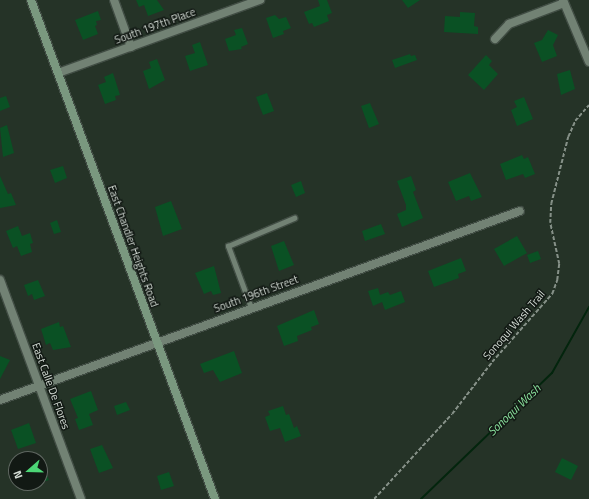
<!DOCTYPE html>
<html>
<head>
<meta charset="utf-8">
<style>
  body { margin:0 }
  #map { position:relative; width:589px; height:499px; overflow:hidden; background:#253327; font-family:"Titillium Web",sans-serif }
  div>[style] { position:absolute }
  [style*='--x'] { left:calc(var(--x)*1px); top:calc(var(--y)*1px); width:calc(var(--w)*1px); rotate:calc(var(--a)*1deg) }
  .stream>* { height:2px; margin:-1px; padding:0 1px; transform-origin:1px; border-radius:1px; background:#03250d }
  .building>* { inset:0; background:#0a5124 }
  .path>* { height:1.5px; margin-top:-0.75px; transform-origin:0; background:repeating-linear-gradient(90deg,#869188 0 4px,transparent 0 6px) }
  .roads { filter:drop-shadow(1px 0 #414d44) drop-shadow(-1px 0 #414d44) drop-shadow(0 1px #414d44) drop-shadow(0 -1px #414d44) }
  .lane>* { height:4.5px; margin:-2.25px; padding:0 2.25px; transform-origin:2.25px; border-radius:2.25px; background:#728274 }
  .street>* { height:8px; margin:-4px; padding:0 4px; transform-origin:4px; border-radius:4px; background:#728274 }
  .secondary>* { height:8px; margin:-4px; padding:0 4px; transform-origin:4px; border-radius:4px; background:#7a987f }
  span { translate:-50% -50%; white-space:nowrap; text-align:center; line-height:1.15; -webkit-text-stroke:3px #121914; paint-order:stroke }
  .street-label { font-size:11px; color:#d6ded7 }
  .water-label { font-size:12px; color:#8be39e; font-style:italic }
  .north { position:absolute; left:8px; top:451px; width:40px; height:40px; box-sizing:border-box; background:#121914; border:1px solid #606862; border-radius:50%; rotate:250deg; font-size:11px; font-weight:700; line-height:16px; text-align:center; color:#d6ded7 }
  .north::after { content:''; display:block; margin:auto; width:14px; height:18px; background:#4cd676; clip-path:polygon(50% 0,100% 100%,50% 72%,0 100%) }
</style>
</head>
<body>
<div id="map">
  <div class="stream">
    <i style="--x:421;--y:499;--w:182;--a:-43.9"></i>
    <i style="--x:552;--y:373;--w:76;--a:-60.7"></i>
  </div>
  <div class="building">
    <i style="clip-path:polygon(136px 0,157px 0,164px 10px,148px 16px,144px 5px,139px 7px)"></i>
    <i style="clip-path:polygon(318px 0,327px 0,332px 13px,327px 15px,329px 21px,314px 27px,312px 23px,309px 24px,304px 12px,320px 6px)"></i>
    <i style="clip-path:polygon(402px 0,420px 0,408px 8px)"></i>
    <i style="clip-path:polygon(98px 11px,101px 20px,96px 21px,97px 25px,95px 26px,98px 34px,83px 40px,75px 20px)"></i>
    <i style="clip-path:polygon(460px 12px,475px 13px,474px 26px,478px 27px,478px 34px,444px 32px,445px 16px,460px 17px)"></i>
    <i style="clip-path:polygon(275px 15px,279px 19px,286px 17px,291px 28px,283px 31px,284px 34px,273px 38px,266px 18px)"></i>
    <i style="clip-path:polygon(242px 28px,248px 44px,241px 47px,242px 49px,229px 51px,225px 39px,236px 35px,234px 30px)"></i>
    <i style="clip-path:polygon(548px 30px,558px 35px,553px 45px,557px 56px,542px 62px,534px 43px,542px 40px)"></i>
    <i style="clip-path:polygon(200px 42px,208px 65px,190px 71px,185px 56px,195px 53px,192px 45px)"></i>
    <i style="clip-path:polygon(410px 54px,411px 56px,415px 55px,417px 60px,395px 68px,392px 60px)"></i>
    <i style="clip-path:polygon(486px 55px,492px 61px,489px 65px,498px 74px,484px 90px,468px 75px)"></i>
    <i style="clip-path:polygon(157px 59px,165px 80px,149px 89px,143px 71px,151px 68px,149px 62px)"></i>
    <i style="clip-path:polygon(570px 70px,575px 89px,561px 95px,557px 74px)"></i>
    <i style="clip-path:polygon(113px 73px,120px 95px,115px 96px,116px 100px,105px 104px,98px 85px,106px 82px,104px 77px)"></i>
    <i style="clip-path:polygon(267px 93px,274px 111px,263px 115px,256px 97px)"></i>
    <i style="clip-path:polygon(6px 96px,10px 107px,0 111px,0 98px)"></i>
    <i style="clip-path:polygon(524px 97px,533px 119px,517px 126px,511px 110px,517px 107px,514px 101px)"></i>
    <i style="clip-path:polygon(370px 103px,379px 124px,369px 128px,361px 106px)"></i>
    <i style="clip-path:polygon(7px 125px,14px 153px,3px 157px,0 128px)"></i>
    <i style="clip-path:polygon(522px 155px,524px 159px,528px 157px,535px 174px,525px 178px,523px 174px,506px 180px,500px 164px)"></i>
    <i style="clip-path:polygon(63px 166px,67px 178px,55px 183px,50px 170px)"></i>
    <i style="clip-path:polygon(470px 173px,482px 197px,471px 201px,469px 196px,456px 201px,448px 182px)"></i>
    <i style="clip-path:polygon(0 176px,8px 194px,11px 193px,16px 205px,0 208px)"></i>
    <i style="clip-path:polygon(411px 176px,416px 190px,413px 192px,423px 218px,402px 227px,397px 214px,406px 210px,406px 205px,397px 181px)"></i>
    <i style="clip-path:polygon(301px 181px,305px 193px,296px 197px,291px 185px)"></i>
    <i style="clip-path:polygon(171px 201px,182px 229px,163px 236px,155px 207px)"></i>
    <i style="clip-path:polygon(57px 220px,61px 232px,54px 234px,50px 223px)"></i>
    <i style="clip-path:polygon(381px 224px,385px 234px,365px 241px,362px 231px)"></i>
    <i style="clip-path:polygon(18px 226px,22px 236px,30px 233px,33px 243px,30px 244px,32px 252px,21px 256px,17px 246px,13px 248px,6px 231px)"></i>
    <i style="clip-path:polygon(517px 236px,527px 253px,504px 266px,494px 249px)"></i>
    <i style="clip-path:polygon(284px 241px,294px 265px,279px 271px,271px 246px)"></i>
    <i style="clip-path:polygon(538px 251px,541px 259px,530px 263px,527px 255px)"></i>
    <i style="clip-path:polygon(461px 258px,466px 271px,458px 274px,459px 278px,434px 287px,428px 271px)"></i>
    <i style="clip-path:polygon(214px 266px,221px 293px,213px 295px,211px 291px,204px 294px,195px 273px)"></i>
    <i style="clip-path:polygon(38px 280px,45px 296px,34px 300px,32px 294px,28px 296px,24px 285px)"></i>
    <i style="clip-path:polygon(378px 288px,380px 295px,388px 292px,390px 295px,401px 291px,405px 302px,385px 310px,382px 302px,373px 306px,368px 291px)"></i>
    <i style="clip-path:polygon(314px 310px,319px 324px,311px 327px,312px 330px,297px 336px,298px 341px,284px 346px,277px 326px)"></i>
    <i style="clip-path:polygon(59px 322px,60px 327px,63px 326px,71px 347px,53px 350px,50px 343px,46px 345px,41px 329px)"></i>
    <i style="clip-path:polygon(234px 351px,242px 373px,220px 382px,213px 370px,204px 373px,200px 364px)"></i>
    <i style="clip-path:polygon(0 356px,10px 360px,0 379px)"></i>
    <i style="clip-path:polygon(91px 391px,98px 410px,89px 414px,93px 425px,79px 430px,75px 419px,78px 418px,70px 399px)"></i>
    <i style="clip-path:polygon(126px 402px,130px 410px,117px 415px,114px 406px)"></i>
    <i style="clip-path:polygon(283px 406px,286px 415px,289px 414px,294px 428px,297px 426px,301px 436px,285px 442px,280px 428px,270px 431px,265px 417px,270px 415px,268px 411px)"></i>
    <i style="clip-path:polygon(29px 423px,36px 443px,18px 449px,11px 430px)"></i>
    <i style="clip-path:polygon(102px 445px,113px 468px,99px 473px,90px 449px)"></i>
    <i style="clip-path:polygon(562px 458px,578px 466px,571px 480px,555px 472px)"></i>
    <i style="clip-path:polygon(45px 471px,49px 480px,40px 483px,40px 473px)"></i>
    <i style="clip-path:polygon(169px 472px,174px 486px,161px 490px,157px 476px)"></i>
    <i style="clip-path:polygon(21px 483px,39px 483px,24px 490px)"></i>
  </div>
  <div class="path">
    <i style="--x:374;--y:499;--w:115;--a:-47.5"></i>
    <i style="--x:452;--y:414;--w:66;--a:-52.4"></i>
    <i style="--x:492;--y:362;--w:91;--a:-48.6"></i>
    <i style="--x:552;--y:294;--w:15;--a:-70"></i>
    <i style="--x:557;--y:280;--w:16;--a:-83"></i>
    <i style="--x:559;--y:264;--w:42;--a:-102.4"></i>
    <i style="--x:550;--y:223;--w:19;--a:-87"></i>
    <i style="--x:551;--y:204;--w:69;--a:-75.8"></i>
    <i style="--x:568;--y:137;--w:17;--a:-66"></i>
    <i style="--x:575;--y:121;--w:21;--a:-49"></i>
  </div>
  <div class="roads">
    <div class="lane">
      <i style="--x:251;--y:308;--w:66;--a:-110.4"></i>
      <i style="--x:228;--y:246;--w:72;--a:-23"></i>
    </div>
    <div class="street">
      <i style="--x:114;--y:0;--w:50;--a:70.1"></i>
      <i style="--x:563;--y:0;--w:67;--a:67.2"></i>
      <i style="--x:495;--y:39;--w:21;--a:-47"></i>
      <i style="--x:509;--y:24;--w:59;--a:-20.9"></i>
      <i style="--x:58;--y:73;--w:215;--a:-19.9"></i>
      <i style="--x:0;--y:280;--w:233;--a:69.7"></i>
      <i style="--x:0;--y:400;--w:553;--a:-19.97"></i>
    </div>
    <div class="secondary">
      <i style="--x:31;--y:0;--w:532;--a:69.76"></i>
    </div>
  </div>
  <div class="street-label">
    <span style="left:155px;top:26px;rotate:-20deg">South 197th Place</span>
    <span style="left:133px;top:246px;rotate:70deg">East Chandler Heights Road</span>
    <span style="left:256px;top:294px;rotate:-20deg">South 196th Street</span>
    <span style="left:514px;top:325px;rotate:-49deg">Sonoqui Wash Trail</span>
    <span style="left:51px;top:386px;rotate:70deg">East Calle De Flores</span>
  </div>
  <div class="water-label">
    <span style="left:514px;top:410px;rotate:-44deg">Sonoqui Wash</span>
  </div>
  <div class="north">N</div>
</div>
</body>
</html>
